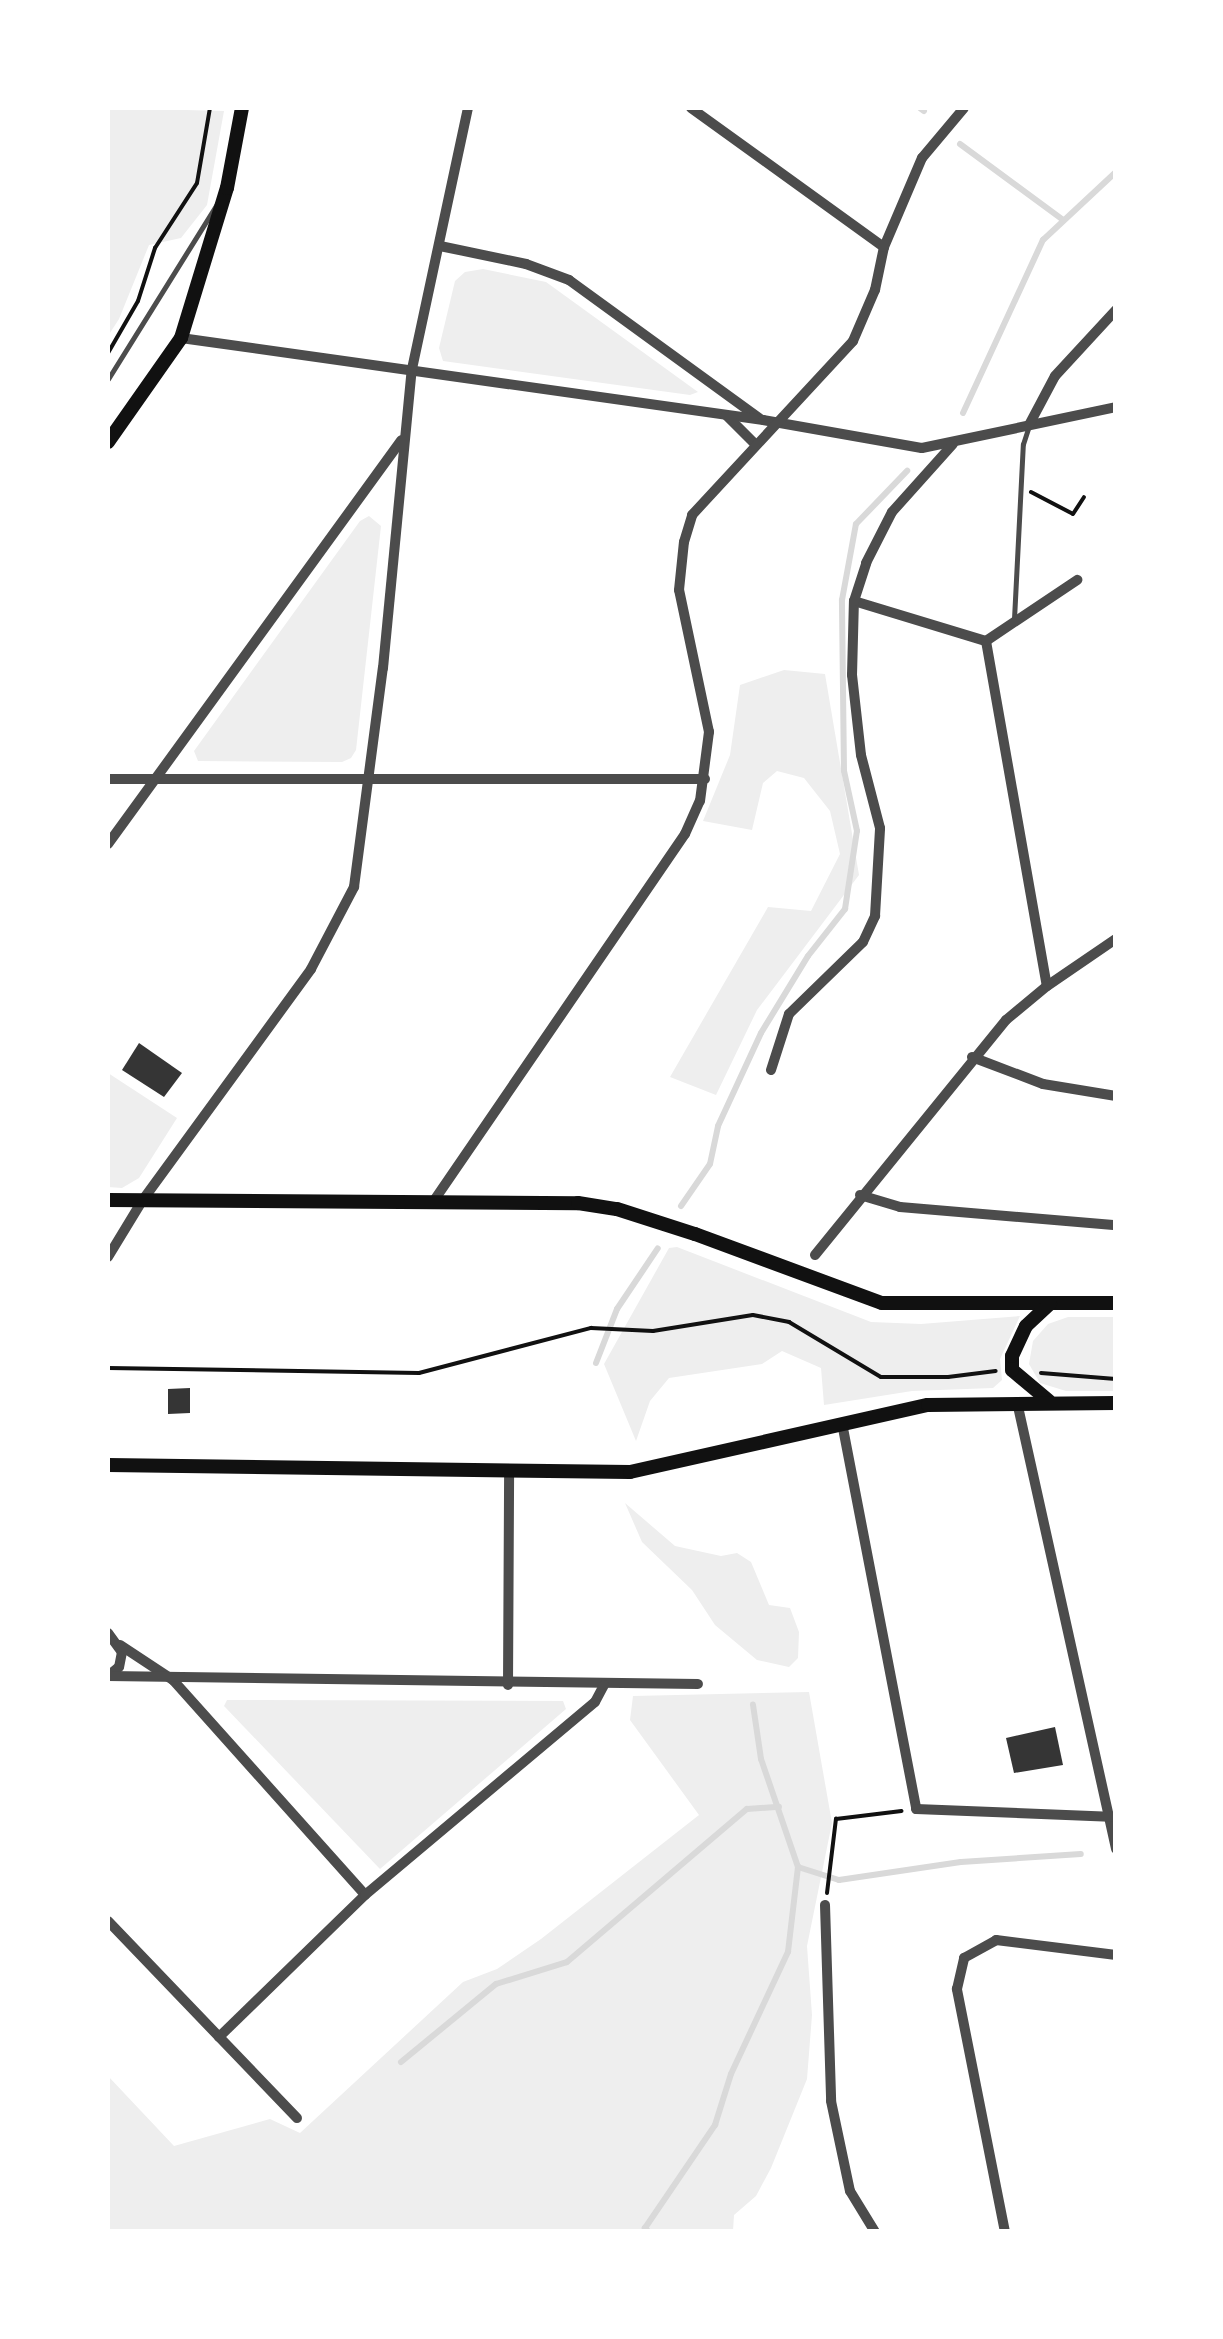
<!DOCTYPE html>
<html>
<head>
<meta charset="utf-8">
<style>
  body { margin:0 }
  #map { position:relative; width:1223px; height:2339px; overflow:hidden; background:#fff; font-family:Raleway,sans-serif }
  div>[style] { position:absolute }
  [style*='--x'] { left:calc(var(--x)*1px); top:calc(var(--y)*1px); width:calc(var(--w)*1px); rotate:calc(var(--a)*1deg) }
  .green>* { inset:0; background:#eee }
  .stream>* { height:6px; margin:-3px; padding:0 3px; transform-origin:3px; border-radius:3px; background:#d9d9d9 }
  .building>* { inset:0; background:#353535 }
  .path>* { height:4px; margin:-2px; padding:0 2px; transform-origin:2px; border-radius:2px; background:#111 }
  .service>* { height:5px; margin:-2.5px; padding:0 2.5px; transform-origin:2.5px; border-radius:2.5px; background:#4c4c4c }
  .minor>* { height:10px; margin:-5px; padding:0 5px; transform-origin:5px; border-radius:5px; background:#4c4c4c }
  .secondary>* { height:14px; margin:-7px; padding:0 7px; transform-origin:7px; border-radius:7px; background:#111 }
  span { translate:-50% -50%; white-space:nowrap; text-align:center; line-height:1.15; -webkit-text-stroke:9px #fff; paint-order:stroke }
  .frame { position:absolute; inset:0; border:110px solid #fff; pointer-events:none }
</style>
</head>
<body>
<div id="map">
  <div class="green">
    <i style="clip-path:polygon(108px 108px,224px 111px,207px 205px,181px 238px,149px 245px,119px 319px,108px 336px)"></i>
    <i style="clip-path:polygon(483px 269px,546px 282px,698px 392px,690px 395px,443px 361px,439px 348px,455px 281px,465px 272px)"></i>
    <i style="clip-path:polygon(369px 516px,381px 526px,356px 750px,351px 758px,342px 762px,198px 761px,194px 751px,360px 521px)"></i>
    <i style="clip-path:polygon(784px 670px,825px 674px,859px 875px,757px 1010px,716px 1095px,670px 1077px,768px 907px,811px 911px,840px 854px,830px 811px,804px 778px,777px 771px,763px 783px,752px 830px,703px 821px,730px 755px,740px 685px)"></i>
    <i style="clip-path:polygon(108px 1073px,177px 1118px,139px 1178px,122px 1188px,108px 1187px)"></i>
    <i style="clip-path:polygon(677px 1247px,871px 1322px,921px 1324px,1020px 1316px,1000px 1359px,1002px 1380px,993px 1388px,912px 1391px,824px 1405px,821px 1368px,782px 1351px,762px 1364px,669px 1378px,650px 1401px,636px 1441px,604px 1364px,669px 1248px)"></i>
    <i style="clip-path:polygon(1068px 1317px,1115px 1317px,1115px 1391px,1066px 1391px,1040px 1383px,1029px 1364px,1033px 1341px,1048px 1324px)"></i>
    <i style="clip-path:polygon(625px 1503px,675px 1546px,721px 1556px,737px 1553px,751px 1562px,769px 1605px,790px 1608px,799px 1632px,798px 1658px,789px 1667px,757px 1660px,715px 1625px,692px 1590px,642px 1542px)"></i>
    <i style="clip-path:polygon(809px 1692px,832px 1823px,807px 1946px,812px 2015px,807px 2079px,771px 2168px,756px 2196px,734px 2215px,733px 2231px,108px 2231px,108px 2076px,174px 2146px,270px 2119px,300px 2133px,463px 1982px,497px 1969px,541px 1939px,699px 1815px,630px 1720px,633px 1696px)"></i>
    <i style="clip-path:polygon(227px 1700px,563px 1701px,566px 1709px,380px 1869px,224px 1706px)"></i>
  </div>
  <div class="stream">
    <i style="--x:920;--y:108;--w:5;--a:37"></i>
    <i style="--x:960;--y:144;--w:128;--a:36.4"></i>
    <i style="--x:963;--y:413;--w:191;--a:-65.2"></i>
    <i style="--x:1043;--y:240;--w:100;--a:-43"></i>
    <i style="--x:681;--y:1206;--w:51;--a:-55.4"></i>
    <i style="--x:710;--y:1164;--w:39;--a:-78"></i>
    <i style="--x:718;--y:1126;--w:102;--a:-65.2"></i>
    <i style="--x:761;--y:1033;--w:90;--a:-58.6"></i>
    <i style="--x:808;--y:956;--w:60;--a:-51.8"></i>
    <i style="--x:845;--y:909;--w:79;--a:-81.3"></i>
    <i style="--x:857;--y:831;--w:61;--a:-102.2"></i>
    <i style="--x:844;--y:771;--w:171;--a:-90.7"></i>
    <i style="--x:842;--y:600;--w:77;--a:-79.6"></i>
    <i style="--x:856;--y:524;--w:74;--a:-46.1"></i>
    <i style="--x:596;--y:1363;--w:58;--a:-68.7"></i>
    <i style="--x:617;--y:1309;--w:73;--a:-56.1"></i>
    <i style="--x:798;--y:1867;--w:43;--a:17.6"></i>
    <i style="--x:839;--y:1880;--w:123;--a:-8.4"></i>
    <i style="--x:961;--y:1862;--w:120;--a:-3.8"></i>
    <i style="--x:401;--y:2062;--w:123;--a:-39.4"></i>
    <i style="--x:496;--y:1984;--w:74;--a:-17.2"></i>
    <i style="--x:567;--y:1962;--w:236;--a:-40.4"></i>
    <i style="--x:747;--y:1809;--w:32;--a:-4"></i>
    <i style="--x:649;--y:2232;--w:6;--a:-135"></i>
    <i style="--x:645;--y:2228;--w:125;--a:-55.8"></i>
    <i style="--x:715;--y:2125;--w:53;--a:-72.6"></i>
    <i style="--x:731;--y:2074;--w:135;--a:-65"></i>
    <i style="--x:788;--y:1952;--w:86;--a:-83.3"></i>
    <i style="--x:798;--y:1867;--w:114;--a:-108.9"></i>
    <i style="--x:761;--y:1759;--w:55;--a:-98.4"></i>
  </div>
  <div class="building">
    <i style="clip-path:polygon(139px 1043px,182px 1073px,164px 1097px,122px 1070px)"></i>
    <i style="clip-path:polygon(190px 1388px,190px 1413px,168px 1414px,168px 1389px)"></i>
    <i style="clip-path:polygon(1055px 1727px,1063px 1765px,1014px 1773px,1006px 1738px)"></i>
  </div>
  <div class="path">
    <i style="--x:108;--y:353;--w:60;--a:-60"></i>
    <i style="--x:138;--y:301;--w:56;--a:-72.2"></i>
    <i style="--x:155;--y:248;--w:77;--a:-57.1"></i>
    <i style="--x:197;--y:183;--w:76;--a:-80.2"></i>
    <i style="--x:1031;--y:492;--w:47;--a:27.6"></i>
    <i style="--x:1073;--y:514;--w:20;--a:-57"></i>
    <i style="--x:108;--y:1368;--w:311;--a:0.9"></i>
    <i style="--x:419;--y:1373;--w:178;--a:-14.7"></i>
    <i style="--x:591;--y:1328;--w:62;--a:2.8"></i>
    <i style="--x:653;--y:1331;--w:101;--a:-9.1"></i>
    <i style="--x:753;--y:1315;--w:37;--a:11"></i>
    <i style="--x:789;--y:1322;--w:107;--a:30.9"></i>
    <i style="--x:881;--y:1377;--w:67;--a:0"></i>
    <i style="--x:948;--y:1377;--w:48;--a:-7.1"></i>
    <i style="--x:1041;--y:1373;--w:75;--a:4.6"></i>
    <i style="--x:827;--y:1893;--w:75;--a:-83.1"></i>
    <i style="--x:836;--y:1819;--w:66;--a:-6.9"></i>
  </div>
  <div class="service">
    <i style="--x:108;--y:379;--w:206;--a:-58.1"></i>
    <i style="--x:1014;--y:619;--w:175;--a:-87.1"></i>
    <i style="--x:1023;--y:444;--w:19;--a:-72"></i>
  </div>
  <div class="minor">
    <i style="--x:691;--y:108;--w:238;--a:35.8"></i>
    <i style="--x:440;--y:246;--w:88;--a:11.8"></i>
    <i style="--x:526;--y:264;--w:46;--a:20.4"></i>
    <i style="--x:569;--y:280;--w:235;--a:36"></i>
    <i style="--x:181;--y:338;--w:588;--a:8.02"></i>
    <i style="--x:763;--y:420;--w:161;--a:10"></i>
    <i style="--x:922;--y:448;--w:198;--a:-11.9"></i>
    <i style="--x:726;--y:415;--w:40;--a:45"></i>
    <i style="--x:1029;--y:425;--w:55;--a:-62"></i>
    <i style="--x:1055;--y:376;--w:90;--a:-47.3"></i>
    <i style="--x:854;--y:601;--w:138;--a:16.9"></i>
    <i style="--x:986;--y:641;--w:350;--a:80"></i>
    <i style="--x:986;--y:641;--w:110;--a:-33.8"></i>
    <i style="--x:108;--y:779;--w:597;--a:0"></i>
    <i style="--x:108;--y:844;--w:499;--a:-54"></i>
    <i style="--x:972;--y:1057;--w:76;--a:20.8"></i>
    <i style="--x:1043;--y:1084;--w:74;--a:9.3"></i>
    <i style="--x:771;--y:1070;--w:59;--a:-72.2"></i>
    <i style="--x:789;--y:1014;--w:103;--a:-44.2"></i>
    <i style="--x:863;--y:942;--w:29;--a:-65"></i>
    <i style="--x:875;--y:916;--w:88;--a:-86.7"></i>
    <i style="--x:880;--y:828;--w:75;--a:-104.6"></i>
    <i style="--x:861;--y:755;--w:81;--a:-96.4"></i>
    <i style="--x:852;--y:675;--w:74;--a:-88.5"></i>
    <i style="--x:854;--y:601;--w:40;--a:-72"></i>
    <i style="--x:866;--y:563;--w:57;--a:-63"></i>
    <i style="--x:892;--y:512;--w:91;--a:-48.1"></i>
    <i style="--x:860;--y:1195;--w:42;--a:16.7"></i>
    <i style="--x:900;--y:1207;--w:217;--a:4.8"></i>
    <i style="--x:433;--y:1202;--w:446;--a:-55.6"></i>
    <i style="--x:685;--y:834;--w:36;--a:-66"></i>
    <i style="--x:700;--y:801;--w:70;--a:-82.6"></i>
    <i style="--x:709;--y:732;--w:145;--a:-101.9"></i>
    <i style="--x:679;--y:590;--w:48;--a:-84.1"></i>
    <i style="--x:684;--y:542;--w:28;--a:-73"></i>
    <i style="--x:692;--y:515;--w:237;--a:-47.2"></i>
    <i style="--x:853;--y:341;--w:56;--a:-66.7"></i>
    <i style="--x:875;--y:290;--w:44;--a:-78.2"></i>
    <i style="--x:884;--y:247;--w:97;--a:-66.9"></i>
    <i style="--x:922;--y:158;--w:65;--a:-50"></i>
    <i style="--x:815;--y:1255;--w:303;--a:-50.9"></i>
    <i style="--x:1006;--y:1020;--w:53;--a:-39.7"></i>
    <i style="--x:1047;--y:986;--w:83;--a:-34.3"></i>
    <i style="--x:108;--y:1257;--w:66;--a:-58.7"></i>
    <i style="--x:142;--y:1201;--w:287;--a:-53.9"></i>
    <i style="--x:311;--y:969;--w:93;--a:-62.3"></i>
    <i style="--x:354;--y:887;--w:221;--a:-82.5"></i>
    <i style="--x:383;--y:668;--w:300;--a:-84.5"></i>
    <i style="--x:412;--y:369;--w:267;--a:-77.9"></i>
    <i style="--x:1017;--y:1402;--w:458;--a:77.5"></i>
    <i style="--x:842;--y:1423;--w:393;--a:79.1"></i>
    <i style="--x:916;--y:1809;--w:200;--a:2.3"></i>
    <i style="--x:108;--y:1633;--w:24;--a:54"></i>
    <i style="--x:122;--y:1652;--w:15;--a:101"></i>
    <i style="--x:119;--y:1667;--w:14;--a:141"></i>
    <i style="--x:120;--y:1645;--w:64;--a:33.4"></i>
    <i style="--x:173;--y:1680;--w:288;--a:48.2"></i>
    <i style="--x:108;--y:1676;--w:590;--a:0.78"></i>
    <i style="--x:508;--y:1685;--w:213;--a:-89.7"></i>
    <i style="--x:825;--y:1905;--w:196;--a:88.2"></i>
    <i style="--x:831;--y:2101;--w:92;--a:78.1"></i>
    <i style="--x:850;--y:2191;--w:48;--a:58.6"></i>
    <i style="--x:108;--y:1921;--w:273;--a:46.2"></i>
    <i style="--x:219;--y:2037;--w:204;--a:-44.2"></i>
    <i style="--x:365;--y:1895;--w:300;--a:-40"></i>
    <i style="--x:595;--y:1702;--w:19;--a:-62"></i>
    <i style="--x:1005;--y:2232;--w:248;--a:-101.2"></i>
    <i style="--x:957;--y:1989;--w:32;--a:-77"></i>
    <i style="--x:964;--y:1958;--w:37;--a:-29"></i>
    <i style="--x:996;--y:1940;--w:121;--a:7.1"></i>
  </div>
  <div class="secondary">
    <i style="--x:108;--y:442;--w:127;--a:-54.9"></i>
    <i style="--x:181;--y:338;--w:157;--a:-73"></i>
    <i style="--x:227;--y:188;--w:81;--a:-79.4"></i>
    <i style="--x:108;--y:1200;--w:470;--a:0.4"></i>
    <i style="--x:578;--y:1203;--w:39;--a:9"></i>
    <i style="--x:617;--y:1209;--w:82;--a:17.8"></i>
    <i style="--x:695;--y:1234;--w:199;--a:20.3"></i>
    <i style="--x:882;--y:1303;--w:234;--a:0"></i>
    <i style="--x:1049;--y:1401;--w:48;--a:-140"></i>
    <i style="--x:1012;--y:1370;--w:14;--a:-90"></i>
    <i style="--x:1012;--y:1356;--w:33;--a:-65"></i>
    <i style="--x:1026;--y:1326;--w:33;--a:-43"></i>
    <i style="--x:108;--y:1465;--w:522;--a:0.77"></i>
    <i style="--x:630;--y:1472;--w:305;--a:-12.7"></i>
    <i style="--x:928;--y:1405;--w:188;--a:-0.6"></i>
  </div>
  <div class="frame"></div>
</div>
</body>
</html>
